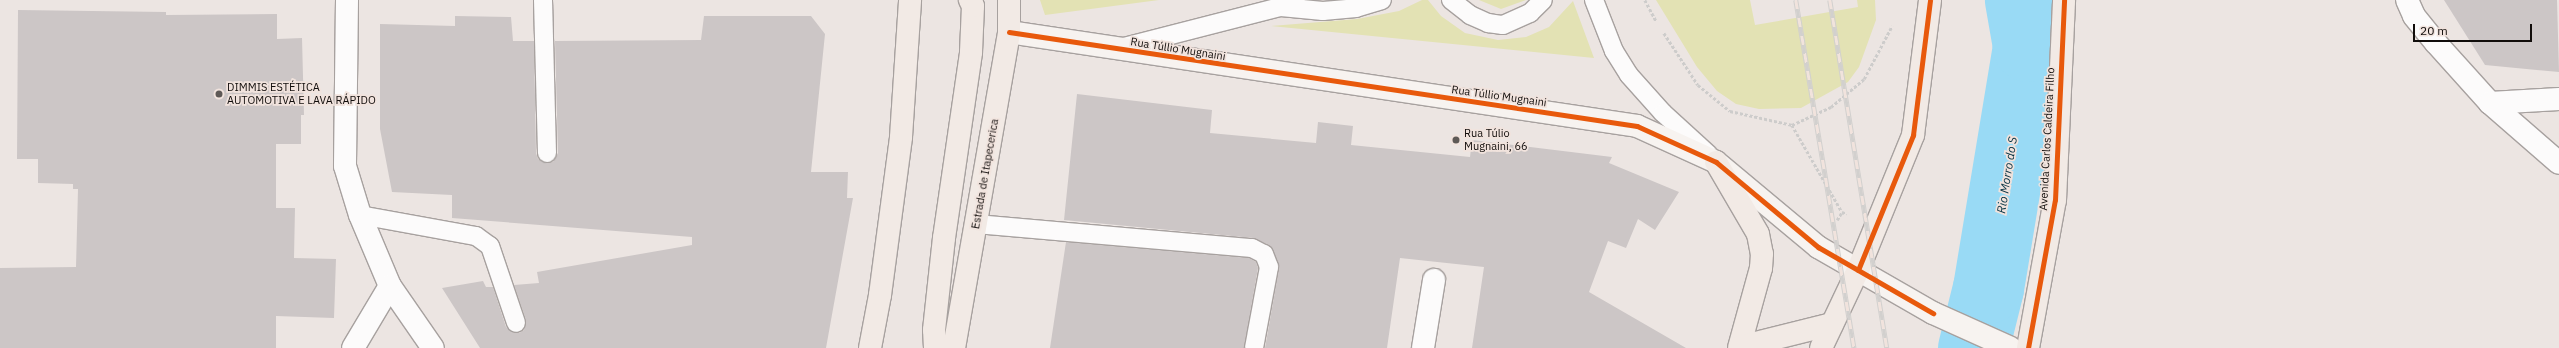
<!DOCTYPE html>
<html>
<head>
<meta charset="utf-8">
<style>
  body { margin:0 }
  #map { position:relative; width:2559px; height:348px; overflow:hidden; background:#ece5e2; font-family:"IBM Plex Sans",sans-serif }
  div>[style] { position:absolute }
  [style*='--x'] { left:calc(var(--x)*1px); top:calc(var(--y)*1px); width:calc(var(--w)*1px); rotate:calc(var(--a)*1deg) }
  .green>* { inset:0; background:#e3e2b4 }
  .river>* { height:71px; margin:-35.5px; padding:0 35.5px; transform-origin:35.5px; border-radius:35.5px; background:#99daf5 }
  .building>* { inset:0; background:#ccc6c6 }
  .path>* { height:2.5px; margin-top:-1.25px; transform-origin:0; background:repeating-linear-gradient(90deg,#cdcccb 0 3px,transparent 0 5px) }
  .roads { filter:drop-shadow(1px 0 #a7a19f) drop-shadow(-1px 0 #a7a19f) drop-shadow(0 1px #a7a19f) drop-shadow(0 -1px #a7a19f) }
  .lane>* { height:18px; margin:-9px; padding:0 9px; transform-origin:9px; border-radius:9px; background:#fcfbfb }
  .street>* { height:22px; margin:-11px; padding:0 11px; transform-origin:11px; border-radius:11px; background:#fcfbfb }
  .secondary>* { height:22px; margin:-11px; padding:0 11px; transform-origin:11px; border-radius:11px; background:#f7f3f0 }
  .primary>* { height:22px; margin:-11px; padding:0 11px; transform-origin:11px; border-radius:11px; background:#f2eae5 }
  .rail>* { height:4.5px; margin-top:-2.25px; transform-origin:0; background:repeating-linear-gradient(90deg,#f1e3dd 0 9px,#d2d0ce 0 18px); box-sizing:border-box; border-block:1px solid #d2d0ce }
  .cycleway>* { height:5px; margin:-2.5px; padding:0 2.5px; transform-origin:2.5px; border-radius:2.5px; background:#e8590c }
  .dots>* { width:11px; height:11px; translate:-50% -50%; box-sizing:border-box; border:2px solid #f1e3dd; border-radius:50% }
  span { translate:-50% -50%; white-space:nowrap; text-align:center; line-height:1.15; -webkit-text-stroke:3.5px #f1e3dd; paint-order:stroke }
  .street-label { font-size:11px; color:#110d0b }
  .poi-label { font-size:11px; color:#110d0b }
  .left { translate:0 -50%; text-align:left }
  .water-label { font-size:12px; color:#053242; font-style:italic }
  .scale { position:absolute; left:2413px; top:24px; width:119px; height:18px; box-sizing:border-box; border:2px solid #110d0b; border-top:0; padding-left:5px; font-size:12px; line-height:14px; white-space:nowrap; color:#110d0b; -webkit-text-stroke:3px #f1e3dd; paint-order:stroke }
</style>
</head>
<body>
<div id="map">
  <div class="green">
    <i style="clip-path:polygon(1040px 0,1159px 0,1045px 15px)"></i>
    <i style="clip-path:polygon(1422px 0,1428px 0,1441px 16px,1465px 33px,1498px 40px,1526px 37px,1549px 27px,1573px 1px,1594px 58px,1271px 26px,1357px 19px,1399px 11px)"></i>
    <i style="clip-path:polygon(1479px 0,1526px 0,1501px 9px)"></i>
    <i style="clip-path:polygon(1656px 0,1750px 0,1755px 25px,1858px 7px,1857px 0,1875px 0,1876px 20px,1859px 67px,1848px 82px,1801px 108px,1759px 109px,1736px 104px,1717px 91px,1697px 67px)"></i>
  </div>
  <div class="river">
    <i style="--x:1973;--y:348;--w:62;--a:-76"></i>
    <i style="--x:1988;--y:288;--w:245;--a:-80.6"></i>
    <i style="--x:2028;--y:46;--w:47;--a:-99.9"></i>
  </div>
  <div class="building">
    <i style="clip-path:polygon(2444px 0,2557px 0,2559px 72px,2485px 65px)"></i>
    <i style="clip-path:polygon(18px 10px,166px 12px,166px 15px,277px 14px,277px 39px,302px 38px,304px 115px,301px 115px,301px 144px,276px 144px,276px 208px,295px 208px,294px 258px,336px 259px,334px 318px,276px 316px,276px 348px,0 348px,0 268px,76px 267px,78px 189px,73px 189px,73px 184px,38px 183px,38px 159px,17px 159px)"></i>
    <i style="clip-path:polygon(455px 16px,511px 17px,513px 41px,534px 41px,536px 153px,538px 159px,547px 163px,553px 162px,558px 153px,555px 41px,701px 40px,704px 16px,811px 16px,825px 34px,811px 172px,848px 172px,847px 198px,853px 198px,826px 348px,480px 348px,442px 288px,483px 281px,486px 287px,493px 287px,506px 327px,514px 333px,519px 333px,524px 330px,526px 320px,514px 285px,539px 283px,537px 272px,692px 245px,692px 237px,452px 218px,452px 195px,392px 192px,380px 129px,380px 24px,455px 26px)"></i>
    <i style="clip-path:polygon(1077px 94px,1212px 110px,1210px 133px,1316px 143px,1318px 122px,1353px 126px,1351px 145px,1470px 157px,1472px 140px,1612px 157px,1609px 163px,1679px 192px,1655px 230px,1638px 219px,1626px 248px,1608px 241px,1589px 292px,1686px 348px,1472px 348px,1484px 267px,1400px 258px,1387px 348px,1265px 348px,1279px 268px,1269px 245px,1253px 238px,1064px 220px)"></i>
    <i style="clip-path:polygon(1066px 242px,1249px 258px,1256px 262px,1258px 268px,1244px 348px,1050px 348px)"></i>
  </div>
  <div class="path">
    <i style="--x:1645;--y:0;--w:24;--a:62"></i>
    <i style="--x:1664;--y:33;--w:62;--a:56.8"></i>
    <i style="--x:1698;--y:85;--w:41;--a:39.1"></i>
    <i style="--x:1730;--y:111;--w:64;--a:12.7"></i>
    <i style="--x:1792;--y:125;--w:43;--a:-24.8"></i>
    <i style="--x:1831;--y:107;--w:43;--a:-40.3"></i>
    <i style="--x:1864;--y:79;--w:60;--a:-62.2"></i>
    <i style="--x:1792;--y:125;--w:100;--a:60.1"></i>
    <i style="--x:1842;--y:212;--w:5;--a:22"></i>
    <i style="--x:1837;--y:220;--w:9;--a:-58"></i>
  </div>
  <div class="roads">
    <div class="lane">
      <i style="--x:543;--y:0;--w:153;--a:88.5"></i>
      <i style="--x:1451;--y:0;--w:24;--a:38"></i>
      <i style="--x:1470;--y:15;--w:20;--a:24"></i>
      <i style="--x:1488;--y:23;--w:15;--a:8"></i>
      <i style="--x:1503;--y:25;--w:30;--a:-24"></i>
      <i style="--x:1530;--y:13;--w:18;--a:-45"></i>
      <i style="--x:1594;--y:0;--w:55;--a:68.6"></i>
      <i style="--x:1614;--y:51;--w:28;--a:58"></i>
      <i style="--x:1629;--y:75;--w:51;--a:48.2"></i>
      <i style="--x:1663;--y:113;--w:61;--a:42.3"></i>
      <i style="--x:1281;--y:7;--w:42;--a:5.4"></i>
      <i style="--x:1323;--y:11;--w:33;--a:-5"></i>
      <i style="--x:1356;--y:8;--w:27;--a:-17"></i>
      <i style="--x:1124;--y:47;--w:161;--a:-14.4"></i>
      <i style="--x:1280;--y:7;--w:17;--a:-24"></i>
      <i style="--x:360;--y:215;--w:118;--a:10.3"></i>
      <i style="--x:476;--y:236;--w:17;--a:36"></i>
      <i style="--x:490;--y:246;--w:81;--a:71.3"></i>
      <i style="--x:976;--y:224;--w:277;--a:5"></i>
      <i style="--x:1252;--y:248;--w:13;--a:27"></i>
      <i style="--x:1264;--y:254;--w:14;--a:69"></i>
      <i style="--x:1269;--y:267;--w:82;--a:100.5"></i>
    </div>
    <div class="street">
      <i style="--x:347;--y:0;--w:166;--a:90.7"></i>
      <i style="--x:345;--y:166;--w:51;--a:73"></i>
      <i style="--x:360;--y:215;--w:77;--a:67.1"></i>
      <i style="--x:390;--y:286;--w:75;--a:55.3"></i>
      <i style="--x:2407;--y:0;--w:17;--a:66"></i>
      <i style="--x:2414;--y:16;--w:35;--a:51"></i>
      <i style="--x:2436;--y:43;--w:81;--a:48"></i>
      <i style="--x:2490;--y:103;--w:91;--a:41"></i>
      <i style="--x:2490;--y:103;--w:69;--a:-3.3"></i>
      <i style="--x:353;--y:348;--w:72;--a:-59.2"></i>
      <i style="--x:1423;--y:348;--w:69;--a:-80.8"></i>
    </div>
    <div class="secondary">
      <i style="--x:1009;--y:32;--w:635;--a:8.51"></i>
      <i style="--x:1637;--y:126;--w:87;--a:24.5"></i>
      <i style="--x:1716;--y:162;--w:133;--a:39.8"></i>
      <i style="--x:1818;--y:247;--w:133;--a:29.9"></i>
      <i style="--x:1933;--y:313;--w:85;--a:24.2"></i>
    </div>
    <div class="primary">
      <i style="--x:1716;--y:162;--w:83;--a:59.7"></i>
      <i style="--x:1758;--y:234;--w:20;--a:79"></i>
      <i style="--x:1762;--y:254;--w:14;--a:94"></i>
      <i style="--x:1761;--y:268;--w:83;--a:105.4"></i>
      <i style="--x:1740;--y:347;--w:95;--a:-14"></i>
      <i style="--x:870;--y:348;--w:54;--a:-79.3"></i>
      <i style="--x:880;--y:295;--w:159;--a:-82.4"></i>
      <i style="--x:901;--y:137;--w:137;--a:-86.2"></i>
      <i style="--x:935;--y:348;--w:18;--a:-93"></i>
      <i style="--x:934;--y:330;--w:93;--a:-83.8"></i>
      <i style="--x:944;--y:238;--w:188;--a:-81.7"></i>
      <i style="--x:971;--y:52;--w:46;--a:-87.5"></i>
      <i style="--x:973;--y:6;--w:7;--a:-117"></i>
      <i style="--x:954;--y:348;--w:321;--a:-80.1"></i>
      <i style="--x:1009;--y:32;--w:32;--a:-90"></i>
      <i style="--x:1821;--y:348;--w:86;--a:-64.6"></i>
      <i style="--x:1858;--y:270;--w:146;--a:-67.8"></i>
      <i style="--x:1913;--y:135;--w:136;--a:-82.8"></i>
      <i style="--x:2028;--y:348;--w:150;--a:-79.7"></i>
      <i style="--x:2055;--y:200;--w:200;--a:-87.4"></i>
    </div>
  </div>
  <div class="rail">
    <i style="--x:1796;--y:0;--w:353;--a:80.5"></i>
    <i style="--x:1830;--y:0;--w:353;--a:80.7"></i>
  </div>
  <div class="cycleway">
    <i style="--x:1009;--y:32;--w:635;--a:8.51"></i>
    <i style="--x:1637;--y:126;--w:87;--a:24.5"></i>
    <i style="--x:1716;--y:162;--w:133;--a:39.8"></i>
    <i style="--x:1818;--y:247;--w:133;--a:29.9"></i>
    <i style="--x:1858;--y:270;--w:146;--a:-67.8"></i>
    <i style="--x:1913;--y:135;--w:136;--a:-82.8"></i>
    <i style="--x:2028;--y:348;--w:150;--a:-79.7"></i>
    <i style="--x:2055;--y:200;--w:200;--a:-87.4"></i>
  </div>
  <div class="dots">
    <i style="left:219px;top:94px;background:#5e5956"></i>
    <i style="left:1456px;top:140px;background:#5e5956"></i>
  </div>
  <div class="street-label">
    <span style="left:1178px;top:49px;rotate:9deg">Rua Túllio Mugnaini</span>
    <span style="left:1499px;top:96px;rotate:8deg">Rua Túllio Mugnaini</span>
    <span style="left:2047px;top:139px;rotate:-87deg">Avenida Carlos Caldeira Filho</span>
    <span style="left:985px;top:174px;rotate:-80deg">Estrada de Itapecerica</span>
  </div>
  <div class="poi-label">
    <span class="left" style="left:227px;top:94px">DIMMIS ESTÉTICA<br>AUTOMOTIVA E LAVA RÁPIDO</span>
    <span class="left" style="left:1464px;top:140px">Rua Túlio<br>Mugnaini, 66</span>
  </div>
  <div class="water-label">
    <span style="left:2007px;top:175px;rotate:-81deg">Rio Morro do S</span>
  </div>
  <div class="scale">20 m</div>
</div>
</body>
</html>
